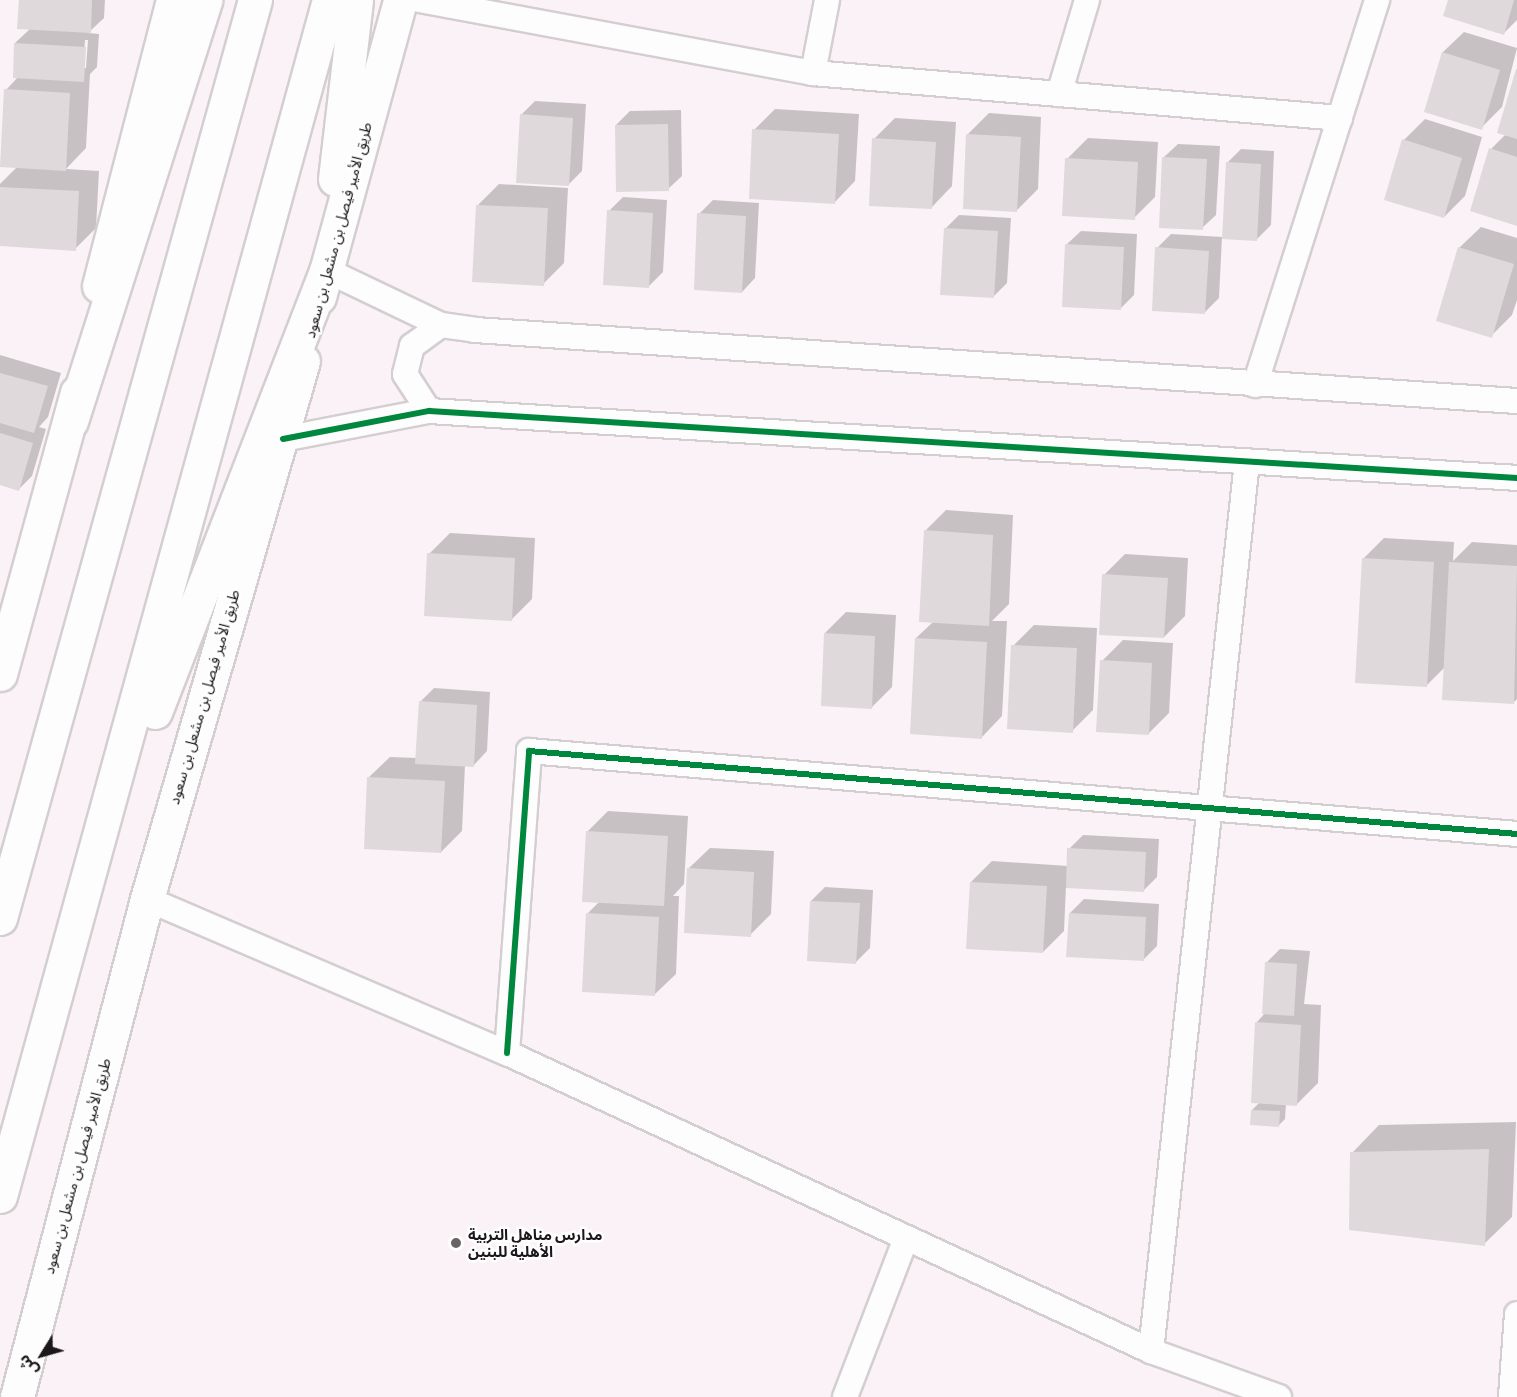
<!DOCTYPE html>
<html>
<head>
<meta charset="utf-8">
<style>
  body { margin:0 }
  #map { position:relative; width:1517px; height:1397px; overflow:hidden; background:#faf2f6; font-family:Barlow,"Noto Sans Arabic",sans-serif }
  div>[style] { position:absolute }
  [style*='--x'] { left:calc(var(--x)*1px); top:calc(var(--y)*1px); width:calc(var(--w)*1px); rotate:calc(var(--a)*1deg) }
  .shadow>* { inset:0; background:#0003 }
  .building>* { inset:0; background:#dfd9dc }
  .roads { filter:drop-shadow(2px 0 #d4ced1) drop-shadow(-2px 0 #d4ced1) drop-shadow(0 2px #d4ced1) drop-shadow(0 -2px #d4ced1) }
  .street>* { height:24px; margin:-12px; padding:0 12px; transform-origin:12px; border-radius:12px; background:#fefdfe }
  .secondary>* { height:33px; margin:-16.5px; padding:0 16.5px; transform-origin:16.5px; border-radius:16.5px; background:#fefdfe }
  .primary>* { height:33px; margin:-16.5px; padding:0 16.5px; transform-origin:16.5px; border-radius:16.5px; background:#fefdfe }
  .cycleway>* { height:6px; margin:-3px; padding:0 3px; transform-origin:3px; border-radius:3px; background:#00873e }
  .dots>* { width:16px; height:16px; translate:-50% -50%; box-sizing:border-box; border:3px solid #fff; border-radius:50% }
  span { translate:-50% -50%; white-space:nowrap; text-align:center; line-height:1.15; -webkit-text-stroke:5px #fff; paint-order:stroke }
  .street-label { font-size:15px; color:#1c171a }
  .poi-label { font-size:15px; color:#1c171a; font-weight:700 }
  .left { translate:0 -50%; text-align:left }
  .north { position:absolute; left:12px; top:1325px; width:60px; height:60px; -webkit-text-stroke:4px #fff; paint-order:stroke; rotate:233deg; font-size:16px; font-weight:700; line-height:24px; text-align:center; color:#1c171a }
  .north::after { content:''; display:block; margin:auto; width:21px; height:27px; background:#1c171a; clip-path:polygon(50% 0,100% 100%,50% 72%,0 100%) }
</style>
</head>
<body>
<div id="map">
  <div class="shadow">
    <i style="clip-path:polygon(evenodd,20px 0,105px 0,104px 18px,88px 33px,99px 34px,97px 67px,90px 74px,86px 148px,66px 169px,99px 171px,96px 228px,75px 249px,0 245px,0 184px,17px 167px,6px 90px,18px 77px,15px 43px,31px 28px,20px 0,85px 40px,88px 40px,86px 68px,83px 68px,85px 40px)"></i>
    <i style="clip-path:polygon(1449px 0,1517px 0,1517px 20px,1503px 34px)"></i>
    <i style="clip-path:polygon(1464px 32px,1517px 48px,1502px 107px,1481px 128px,1426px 111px,1443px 52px)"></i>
    <i style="clip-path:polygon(1517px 72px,1517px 224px,1491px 149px,1506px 134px)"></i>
    <i style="clip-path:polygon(535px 101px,586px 104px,582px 171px,569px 184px,521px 115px)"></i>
    <i style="clip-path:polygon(775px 109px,859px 114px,855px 181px,835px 202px,754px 130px)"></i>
    <i style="clip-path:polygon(681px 110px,682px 176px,668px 189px,616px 125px,630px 111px)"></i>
    <i style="clip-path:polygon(989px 113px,1041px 117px,1038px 189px,1017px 210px,968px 134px)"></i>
    <i style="clip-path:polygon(895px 118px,956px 122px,952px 186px,932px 207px,874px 139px)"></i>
    <i style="clip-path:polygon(1425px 119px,1482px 137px,1465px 196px,1444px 217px,1404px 140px)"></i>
    <i style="clip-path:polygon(1088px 138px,1158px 142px,1155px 197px,1134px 218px,1067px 159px)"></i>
    <i style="clip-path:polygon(1178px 144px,1220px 146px,1216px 215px,1202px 228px,1164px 157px)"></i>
    <i style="clip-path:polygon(1241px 149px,1274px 151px,1271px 225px,1257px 239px,1222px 237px,1219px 298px,1205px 312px,1157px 248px,1171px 234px,1223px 237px,1227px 163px)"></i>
    <i style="clip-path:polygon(499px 184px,568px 188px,564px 263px,543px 284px,478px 205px)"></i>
    <i style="clip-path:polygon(623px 197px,667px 200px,663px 272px,649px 286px,609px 211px)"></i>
    <i style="clip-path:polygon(713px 200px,759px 203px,755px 278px,742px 292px,699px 214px)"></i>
    <i style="clip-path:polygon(959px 215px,1011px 218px,1007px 283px,993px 297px,945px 229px)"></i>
    <i style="clip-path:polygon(1481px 227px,1517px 238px,1517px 300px,1512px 315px,1491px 336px,1438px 320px,1460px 247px)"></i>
    <i style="clip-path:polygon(1081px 231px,1137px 234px,1134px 295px,1120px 309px,1067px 244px)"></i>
    <i style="clip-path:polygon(0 355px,61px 373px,48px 417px,39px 427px,46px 429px,32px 476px,18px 490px,0 484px)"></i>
    <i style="clip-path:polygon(946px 510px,1013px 515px,1009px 604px,992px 621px,1007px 621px,1002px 716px,982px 737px,916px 638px,933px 622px,925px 531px)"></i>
    <i style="clip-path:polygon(450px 533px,535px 538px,532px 599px,511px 620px,429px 554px)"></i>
    <i style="clip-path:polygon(1384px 538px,1454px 542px,1453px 561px,1472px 542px,1517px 545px,1517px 699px,1513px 703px,1445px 667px,1426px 686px,1363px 559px)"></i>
    <i style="clip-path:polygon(1125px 554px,1188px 558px,1185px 616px,1164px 637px,1104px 575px)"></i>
    <i style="clip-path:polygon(846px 612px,896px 615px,892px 687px,871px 708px,825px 633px)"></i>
    <i style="clip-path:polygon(1034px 625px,1097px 628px,1093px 710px,1072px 731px,1013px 646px)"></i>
    <i style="clip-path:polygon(1123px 640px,1173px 643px,1169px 713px,1148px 734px,1102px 661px)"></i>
    <i style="clip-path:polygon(434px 688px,490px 692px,487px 751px,474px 765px,465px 765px,462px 831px,441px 852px,369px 777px,390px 757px,417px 758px,420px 702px)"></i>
    <i style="clip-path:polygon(608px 811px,688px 816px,684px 884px,673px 896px,679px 896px,676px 974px,655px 994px,588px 913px,600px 901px,587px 832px)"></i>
    <i style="clip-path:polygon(1083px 835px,1159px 839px,1157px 877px,1143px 891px,1066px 886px,1064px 931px,1043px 952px,971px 882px,992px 861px,1068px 866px,1069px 849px)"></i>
    <i style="clip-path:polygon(710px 848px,774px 851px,771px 914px,750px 935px,689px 868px)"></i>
    <i style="clip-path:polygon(825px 887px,873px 890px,870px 948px,856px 962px,811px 901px)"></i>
    <i style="clip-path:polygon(1084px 899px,1159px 904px,1157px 946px,1143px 960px,1070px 913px)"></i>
    <i style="clip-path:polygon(1280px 949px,1310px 951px,1304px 1004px,1321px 1005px,1318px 1083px,1297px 1104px,1286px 1104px,1285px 1119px,1279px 1125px,1252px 1110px,1260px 1102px,1256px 1023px,1266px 1012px,1266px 963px)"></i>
    <i style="clip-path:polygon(1516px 1122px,1512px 1217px,1484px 1244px,1352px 1153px,1379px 1125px)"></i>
  </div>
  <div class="building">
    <i style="clip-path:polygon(19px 0,92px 0,91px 33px,17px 29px)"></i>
    <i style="clip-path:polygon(1448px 0,1514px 0,1504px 35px,1443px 16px)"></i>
    <i style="clip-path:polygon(14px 43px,86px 47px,84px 82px,13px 78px)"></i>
    <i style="clip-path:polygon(1442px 52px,1500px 70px,1482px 130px,1424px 112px)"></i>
    <i style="clip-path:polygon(1516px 69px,1517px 69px,1517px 139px,1497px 133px)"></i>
    <i style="clip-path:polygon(4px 89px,70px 93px,66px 171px,0 167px)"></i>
    <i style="clip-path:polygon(520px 114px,573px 118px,569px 186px,516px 183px)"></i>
    <i style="clip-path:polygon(668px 124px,669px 191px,616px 192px,615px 125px)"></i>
    <i style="clip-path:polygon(752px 129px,839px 134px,835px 204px,749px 199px)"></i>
    <i style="clip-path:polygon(966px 134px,1021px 137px,1017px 212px,963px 209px)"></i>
    <i style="clip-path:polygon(872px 138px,936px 142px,932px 209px,869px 206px)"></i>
    <i style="clip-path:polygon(1402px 139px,1462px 158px,1444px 218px,1384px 200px)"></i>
    <i style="clip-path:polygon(1489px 148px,1517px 157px,1517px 226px,1470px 211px)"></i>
    <i style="clip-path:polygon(1162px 157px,1207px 159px,1203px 230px,1159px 228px)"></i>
    <i style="clip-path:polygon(1065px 158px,1138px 162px,1135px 220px,1062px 216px)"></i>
    <i style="clip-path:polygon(1226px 162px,1261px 164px,1257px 241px,1222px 239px)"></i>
    <i style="clip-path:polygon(0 187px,79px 191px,76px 251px,0 246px)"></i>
    <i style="clip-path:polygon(476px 205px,548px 208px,544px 286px,472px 282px)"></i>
    <i style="clip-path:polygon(607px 210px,653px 213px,649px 288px,603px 285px)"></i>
    <i style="clip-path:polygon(697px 213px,746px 216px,742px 293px,694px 290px)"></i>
    <i style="clip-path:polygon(944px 228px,998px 231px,994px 298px,940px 295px)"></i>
    <i style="clip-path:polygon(1065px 244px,1124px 247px,1121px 310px,1062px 307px)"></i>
    <i style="clip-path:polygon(1155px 247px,1209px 251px,1205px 314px,1152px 311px)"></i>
    <i style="clip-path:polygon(1458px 247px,1514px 264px,1492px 338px,1436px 321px)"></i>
    <i style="clip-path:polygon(0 373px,48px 386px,34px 433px,0 423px)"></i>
    <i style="clip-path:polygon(0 433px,33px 443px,19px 491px,0 485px)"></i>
    <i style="clip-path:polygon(924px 530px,993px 535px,989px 626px,919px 622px)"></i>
    <i style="clip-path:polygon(427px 553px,515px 558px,512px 621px,424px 616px)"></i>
    <i style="clip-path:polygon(1362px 558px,1434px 562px,1427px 687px,1355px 683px)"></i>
    <i style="clip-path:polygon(1449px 562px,1517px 566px,1514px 704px,1442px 700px)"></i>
    <i style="clip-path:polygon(1102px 574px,1168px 578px,1164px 638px,1099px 635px)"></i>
    <i style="clip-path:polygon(824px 633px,875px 636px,872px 709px,821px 706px)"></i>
    <i style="clip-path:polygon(915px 638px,987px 642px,982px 739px,910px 734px)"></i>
    <i style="clip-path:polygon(1011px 645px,1077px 648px,1073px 733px,1007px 729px)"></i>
    <i style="clip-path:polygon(1100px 660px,1152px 663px,1149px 735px,1096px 732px)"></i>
    <i style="clip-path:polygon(419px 701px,477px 705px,474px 767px,415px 764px)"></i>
    <i style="clip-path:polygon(367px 777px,445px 781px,441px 853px,364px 849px)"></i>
    <i style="clip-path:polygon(586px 831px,668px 836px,664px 906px,582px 902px)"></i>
    <i style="clip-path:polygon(1067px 848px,1146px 852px,1144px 892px,1066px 888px)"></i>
    <i style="clip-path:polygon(687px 868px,754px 872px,751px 937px,684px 933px)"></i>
    <i style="clip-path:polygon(970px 882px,1047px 886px,1043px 953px,966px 949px)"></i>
    <i style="clip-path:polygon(810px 901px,860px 903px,856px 964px,807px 961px)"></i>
    <i style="clip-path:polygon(586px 913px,659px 917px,655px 996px,582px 992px)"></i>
    <i style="clip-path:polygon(1069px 913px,1146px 917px,1144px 961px,1066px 957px)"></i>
    <i style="clip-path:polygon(1265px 962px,1297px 964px,1294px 1016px,1262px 1014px)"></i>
    <i style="clip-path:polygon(1255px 1022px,1301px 1025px,1297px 1106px,1251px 1103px)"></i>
    <i style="clip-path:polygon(1251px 1110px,1280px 1111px,1279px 1127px,1250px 1125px)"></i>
    <i style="clip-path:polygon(1489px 1149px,1485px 1246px,1349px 1230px,1350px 1152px)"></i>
  </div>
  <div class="roads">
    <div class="street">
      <i style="--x:419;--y:0;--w:401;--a:10.5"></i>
      <i style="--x:813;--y:73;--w:529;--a:4.88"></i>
      <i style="--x:813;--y:73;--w:74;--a:-79.1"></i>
      <i style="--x:1059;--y:94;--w:98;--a:-73.4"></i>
      <i style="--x:326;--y:270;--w:127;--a:25.6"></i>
      <i style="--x:441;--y:325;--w:34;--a:8"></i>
      <i style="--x:475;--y:330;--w:1044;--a:3.9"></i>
      <i style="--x:1255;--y:385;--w:404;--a:-72.4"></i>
      <i style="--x:429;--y:411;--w:44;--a:-123"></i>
      <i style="--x:405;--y:374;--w:29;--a:-76"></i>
      <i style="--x:412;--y:346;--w:36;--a:-36"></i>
      <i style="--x:283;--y:439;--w:149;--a:-10.9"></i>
      <i style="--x:429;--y:411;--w:1090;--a:3.52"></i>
      <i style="--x:147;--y:899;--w:392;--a:23.2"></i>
      <i style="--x:507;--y:1053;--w:710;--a:24.83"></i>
      <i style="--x:1151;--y:1351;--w:136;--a:19.8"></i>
      <i style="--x:507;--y:1053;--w:303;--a:-85.8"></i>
      <i style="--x:529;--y:751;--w:991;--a:4.8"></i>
      <i style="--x:1151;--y:1351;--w:895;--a:-83.84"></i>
      <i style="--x:845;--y:1397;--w:170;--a:-69"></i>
      <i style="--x:1511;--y:1397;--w:83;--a:-85.9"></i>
    </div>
    <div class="secondary">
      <i style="--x:335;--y:179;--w:180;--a:-83.3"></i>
      <i style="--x:99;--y:286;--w:295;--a:-75.5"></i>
      <i style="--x:319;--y:297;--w:308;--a:-74.7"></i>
      <i style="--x:0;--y:674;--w:292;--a:-74.7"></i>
      <i style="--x:17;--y:1397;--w:515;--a:-75.37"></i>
      <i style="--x:147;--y:899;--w:560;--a:-73.83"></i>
    </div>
    <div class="primary">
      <i style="--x:71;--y:421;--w:442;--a:-72.3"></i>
      <i style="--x:155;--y:712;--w:474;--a:-68.8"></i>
      <i style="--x:0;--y:918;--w:953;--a:-74.48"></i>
      <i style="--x:0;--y:1196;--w:1240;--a:-74.62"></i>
    </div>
  </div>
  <div class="cycleway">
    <i style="--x:283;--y:439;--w:149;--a:-10.9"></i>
    <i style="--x:429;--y:411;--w:1090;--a:3.52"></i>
    <i style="--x:507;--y:1053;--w:303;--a:-85.8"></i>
    <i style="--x:529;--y:751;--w:991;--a:4.8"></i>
  </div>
  <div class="dots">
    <i style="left:456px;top:1243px;background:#6a6467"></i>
  </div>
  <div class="street-label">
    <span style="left:338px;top:230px;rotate:-75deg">طريق الأمير فيصل بن مشعل بن سعود</span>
    <span style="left:204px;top:697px;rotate:-74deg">طريق الأمير فيصل بن مشعل بن سعود</span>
    <span style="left:77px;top:1166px;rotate:-75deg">طريق الأمير فيصل بن مشعل بن سعود</span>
  </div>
  <div class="poi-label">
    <span class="left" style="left:468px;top:1243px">مدارس مناهل التربية<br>الأهلية للبنين</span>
  </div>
  <div class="north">ش</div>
</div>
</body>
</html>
